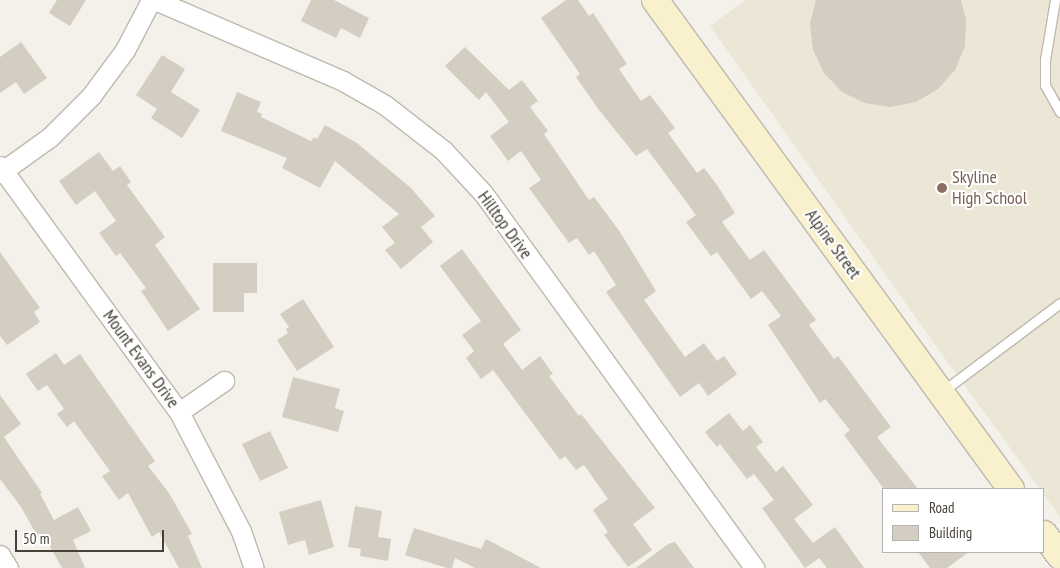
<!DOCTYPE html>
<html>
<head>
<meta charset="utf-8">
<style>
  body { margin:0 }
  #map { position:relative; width:1060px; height:568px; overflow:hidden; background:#f3f1ea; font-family:"PT Sans Narrow",sans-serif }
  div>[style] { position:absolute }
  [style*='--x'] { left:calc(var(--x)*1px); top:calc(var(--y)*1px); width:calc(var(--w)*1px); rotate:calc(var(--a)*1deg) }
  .education>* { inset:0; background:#ebe6d6 }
  .building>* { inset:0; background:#d4cdc1 }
  .roads { filter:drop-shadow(1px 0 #beb9ae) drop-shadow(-1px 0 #beb9ae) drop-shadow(0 1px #beb9ae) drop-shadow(0 -1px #beb9ae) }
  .lane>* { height:9px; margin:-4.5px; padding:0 4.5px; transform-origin:4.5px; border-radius:4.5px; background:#fff }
  .street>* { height:19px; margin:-9.5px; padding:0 9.5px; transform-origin:9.5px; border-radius:9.5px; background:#fff }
  .secondary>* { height:26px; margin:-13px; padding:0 13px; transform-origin:13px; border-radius:13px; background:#f9f1ce }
  .dots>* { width:14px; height:14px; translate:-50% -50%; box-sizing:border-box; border:2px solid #fff; border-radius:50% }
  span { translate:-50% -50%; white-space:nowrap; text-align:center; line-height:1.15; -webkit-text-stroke:4px #fff; paint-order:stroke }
  .education-label { font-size:18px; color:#785e54 }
  .left { translate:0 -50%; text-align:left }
  .street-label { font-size:18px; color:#474239 }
  .legend { position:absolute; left:882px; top:488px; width:162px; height:65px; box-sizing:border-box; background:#fff; border:1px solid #b5b3b0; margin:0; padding:6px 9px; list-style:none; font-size:15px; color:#474239 }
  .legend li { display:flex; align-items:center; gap:10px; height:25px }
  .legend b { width:25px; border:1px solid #b5b3b0 }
  .scale { position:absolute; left:15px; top:530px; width:149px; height:22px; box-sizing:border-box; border:2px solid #474239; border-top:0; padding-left:6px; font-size:15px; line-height:18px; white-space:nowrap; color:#474239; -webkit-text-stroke:4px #fff; paint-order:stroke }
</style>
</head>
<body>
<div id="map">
  <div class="education">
    <i style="clip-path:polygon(746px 0,1060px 0,1060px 517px,1044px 495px,1044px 489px,1040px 489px,938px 349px,710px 26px)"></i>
  </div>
  <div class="building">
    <i style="clip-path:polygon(57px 0,86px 0,70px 26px,49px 13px)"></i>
    <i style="clip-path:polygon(311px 0,334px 0,369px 18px,360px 38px,341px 28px,336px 38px,301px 21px)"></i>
    <i style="clip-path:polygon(566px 0,578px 0,589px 16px,593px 13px,627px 64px,619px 69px,641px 101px,650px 95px,675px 128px,668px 133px,697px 173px,704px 168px,717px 185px,735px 213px,722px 222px,750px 260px,764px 250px,816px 320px,809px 325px,834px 359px,838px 356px,891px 427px,877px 437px,918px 489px,884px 489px,844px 435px,850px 430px,825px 399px,820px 403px,768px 325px,781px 316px,762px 291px,751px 299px,717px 252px,711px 256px,686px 222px,696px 215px,647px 149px,636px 156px,599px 110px,576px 77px,580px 74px,541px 18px)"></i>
    <i style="clip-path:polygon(816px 0,961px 0,966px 20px,965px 46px,955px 70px,938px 89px,916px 102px,890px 107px,865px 103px,842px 92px,824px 73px,813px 50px,810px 24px)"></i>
    <i style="clip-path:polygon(21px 42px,47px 78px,24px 94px,16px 82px,0 93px,0 57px)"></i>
    <i style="clip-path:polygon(465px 47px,509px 90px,522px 80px,538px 101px,530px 107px,548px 131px,544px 134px,589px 200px,594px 197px,620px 232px,656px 291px,644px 300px,685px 357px,704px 343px,717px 361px,724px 356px,737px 374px,708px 396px,699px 383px,680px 397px,606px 292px,616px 285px,594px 251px,589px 255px,577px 238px,569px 243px,529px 188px,541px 180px,521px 151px,508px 161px,490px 136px,509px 122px,486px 92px,479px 100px,445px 66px)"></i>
    <i style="clip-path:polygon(162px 55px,185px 69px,171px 92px,200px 110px,182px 138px,151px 118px,157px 109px,136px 95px)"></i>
    <i style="clip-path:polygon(237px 92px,261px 102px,257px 112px,262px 114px,261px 117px,311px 141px,314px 137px,317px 139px,325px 125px,357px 143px,411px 188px,435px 216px,421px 227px,433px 242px,401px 269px,385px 250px,395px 243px,382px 227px,399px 214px,335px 161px,320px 188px,282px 168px,287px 158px,221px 131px)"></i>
    <i style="clip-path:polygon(99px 152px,113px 171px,120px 166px,131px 182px,127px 185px,165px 237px,155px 245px,200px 309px,168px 331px,141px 291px,146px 288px,120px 253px,116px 256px,99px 233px,116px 221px,95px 191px,76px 205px,59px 181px)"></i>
    <i style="clip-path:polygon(462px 249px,521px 330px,503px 344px,522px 370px,540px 356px,553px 374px,549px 376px,579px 416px,581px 414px,655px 508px,633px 524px,652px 550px,628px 567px,604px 535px,608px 532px,593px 510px,608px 499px,584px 465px,576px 470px,565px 456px,560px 460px,493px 370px,481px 379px,466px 358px,474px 351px,462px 335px,481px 321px,440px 266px)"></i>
    <i style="clip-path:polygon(0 252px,40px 308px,34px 312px,40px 322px,7px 345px,0 336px)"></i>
    <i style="clip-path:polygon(213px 263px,257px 263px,257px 293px,244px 293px,244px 312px,213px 312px)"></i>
    <i style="clip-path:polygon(303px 299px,334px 347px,297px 371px,277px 340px,288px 333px,286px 329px,289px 327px,280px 314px)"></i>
    <i style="clip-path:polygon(56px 353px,64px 365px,80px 354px,155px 461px,148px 466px,169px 493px,192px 534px,188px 536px,202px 568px,179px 568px,159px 532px,152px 537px,128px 493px,119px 500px,102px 476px,110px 471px,74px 421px,67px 427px,57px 414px,64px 409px,47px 385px,38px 391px,26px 374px)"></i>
    <i style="clip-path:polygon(293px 377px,340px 389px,335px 408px,344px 411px,338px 432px,282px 417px)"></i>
    <i style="clip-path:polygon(0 395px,21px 424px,4px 437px,42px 493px,40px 494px,54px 520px,78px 507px,91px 531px,73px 540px,85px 568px,62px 568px,48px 543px,43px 546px,21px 507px,0 479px)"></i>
    <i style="clip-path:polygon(729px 413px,743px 431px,750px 425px,763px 442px,756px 447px,776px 472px,783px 466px,813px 505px,794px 519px,813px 543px,835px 527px,864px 568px,827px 568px,819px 558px,805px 568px,762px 508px,774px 500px,754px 474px,747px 479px,720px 444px,717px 447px,705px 432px)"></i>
    <i style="clip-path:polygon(270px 431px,288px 468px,260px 481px,242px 444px)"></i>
    <i style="clip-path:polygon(321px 500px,334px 547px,309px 555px,305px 540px,288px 545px,279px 512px)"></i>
    <i style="clip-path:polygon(355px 506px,382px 511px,378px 537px,391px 539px,388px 561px,360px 556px,361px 549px,348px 547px)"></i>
    <i style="clip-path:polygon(414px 528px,481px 549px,486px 539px,541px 568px,475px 568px,455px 558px,452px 568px,447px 568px,405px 555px)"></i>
    <i style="clip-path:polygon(675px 542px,694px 568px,636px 568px,668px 544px)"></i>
    <i style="clip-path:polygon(918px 552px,969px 552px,947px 568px,930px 568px)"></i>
  </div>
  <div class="roads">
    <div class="lane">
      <i style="--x:1055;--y:0;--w:61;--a:99.5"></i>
      <i style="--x:1045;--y:60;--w:25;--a:90"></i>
      <i style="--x:1045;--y:85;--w:31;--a:61"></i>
      <i style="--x:943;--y:391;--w:146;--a:-36.9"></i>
    </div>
    <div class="street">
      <i style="--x:155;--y:0;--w:205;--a:23.3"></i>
      <i style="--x:343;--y:81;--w:48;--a:29.7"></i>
      <i style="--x:385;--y:105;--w:73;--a:37.8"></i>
      <i style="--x:443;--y:150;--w:59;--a:47.1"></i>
      <i style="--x:483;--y:193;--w:463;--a:54.1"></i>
      <i style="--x:0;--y:166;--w:304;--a:54"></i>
      <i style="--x:179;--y:412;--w:134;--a:62.5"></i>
      <i style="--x:241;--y:531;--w:39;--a:71"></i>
      <i style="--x:0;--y:173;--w:62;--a:-35.8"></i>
      <i style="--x:50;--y:137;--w:58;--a:-45"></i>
      <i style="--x:91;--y:96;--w:57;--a:-53.5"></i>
      <i style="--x:125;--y:50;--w:56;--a:-62.5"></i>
      <i style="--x:179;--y:412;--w:55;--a:-34.6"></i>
      <i style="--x:0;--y:555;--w:15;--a:58"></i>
    </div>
    <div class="secondary">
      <i style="--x:655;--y:0;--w:605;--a:53.94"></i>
      <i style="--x:1044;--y:534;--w:27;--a:54"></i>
    </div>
  </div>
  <div class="dots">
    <i style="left:942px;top:188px;background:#8d6e63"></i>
  </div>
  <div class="education-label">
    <span class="left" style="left:952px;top:188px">Skyline<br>High School</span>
  </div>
  <div class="street-label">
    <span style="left:505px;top:225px;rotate:54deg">Hilltop Drive</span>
    <span style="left:833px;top:244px;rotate:54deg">Alpine Street</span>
    <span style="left:141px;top:359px;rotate:54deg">Mount Evans Drive</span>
  </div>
  <ul class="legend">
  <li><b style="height:6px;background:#f9f1ce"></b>Road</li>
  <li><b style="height:14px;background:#d4cdc1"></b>Building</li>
  </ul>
  <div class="scale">50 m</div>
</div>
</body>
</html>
